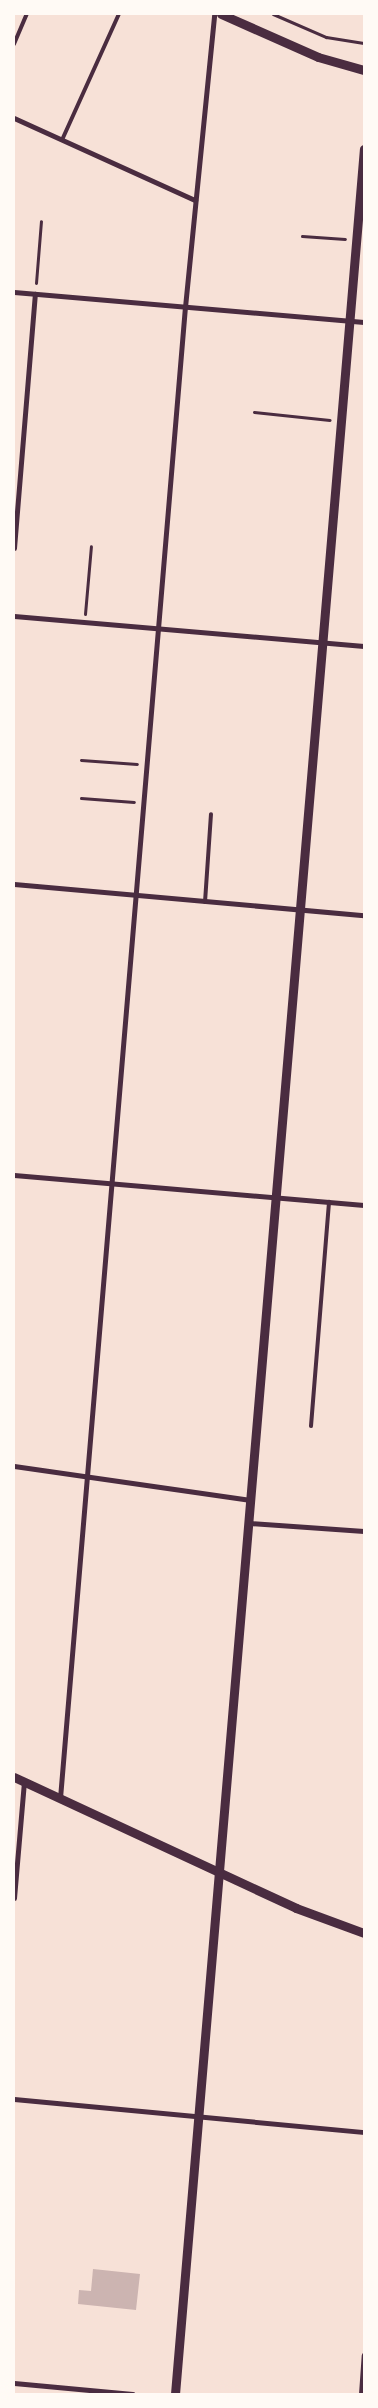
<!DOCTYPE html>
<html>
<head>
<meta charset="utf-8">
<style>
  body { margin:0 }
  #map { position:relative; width:378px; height:2408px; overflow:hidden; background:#f7e1d7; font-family:"IBM Plex Serif",serif }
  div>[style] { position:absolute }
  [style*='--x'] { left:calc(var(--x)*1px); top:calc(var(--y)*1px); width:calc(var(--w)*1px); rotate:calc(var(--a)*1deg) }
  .building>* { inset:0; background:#ccb4b1 }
  .path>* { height:3px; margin:-1.5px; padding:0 1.5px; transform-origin:1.5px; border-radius:1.5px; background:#4a2c40 }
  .service>* { height:4px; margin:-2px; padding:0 2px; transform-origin:2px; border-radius:2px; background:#4a2c40 }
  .minor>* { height:5px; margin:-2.5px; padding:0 2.5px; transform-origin:2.5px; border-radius:2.5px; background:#4a2c40 }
  .tertiary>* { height:9px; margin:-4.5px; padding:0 4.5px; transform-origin:4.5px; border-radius:4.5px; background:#4a2c40 }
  span { translate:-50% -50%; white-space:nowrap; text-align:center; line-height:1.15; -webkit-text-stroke:4.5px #fffaf5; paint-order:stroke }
  .frame { position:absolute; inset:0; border:15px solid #fffaf5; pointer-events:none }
</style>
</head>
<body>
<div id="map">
  <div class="building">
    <i style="clip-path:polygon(93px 2269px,140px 2274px,136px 2310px,78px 2304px,79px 2290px,91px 2291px)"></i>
  </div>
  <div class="path">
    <i style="--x:273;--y:14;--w:58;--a:23.5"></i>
    <i style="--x:326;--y:37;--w:38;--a:9"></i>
    <i style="--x:302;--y:236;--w:43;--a:4"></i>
    <i style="--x:36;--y:283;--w:62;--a:-85.4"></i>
    <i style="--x:254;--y:412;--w:76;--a:6"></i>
    <i style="--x:85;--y:614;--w:68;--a:-85"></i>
    <i style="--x:81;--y:760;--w:56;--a:4.1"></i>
    <i style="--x:81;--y:798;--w:53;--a:4.3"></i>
  </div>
  <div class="service">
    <i style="--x:14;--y:44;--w:33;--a:-67"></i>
    <i style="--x:62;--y:140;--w:138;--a:-65.7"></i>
    <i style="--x:205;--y:902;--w:88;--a:-86.1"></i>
    <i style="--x:311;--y:1426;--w:225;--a:-85.4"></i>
  </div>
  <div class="minor">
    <i style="--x:14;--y:118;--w:199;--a:24.4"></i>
    <i style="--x:14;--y:292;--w:351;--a:4.9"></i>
    <i style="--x:14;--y:548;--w:255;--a:-85.3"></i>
    <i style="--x:14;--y:616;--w:351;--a:4.9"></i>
    <i style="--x:14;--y:884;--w:351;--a:5.1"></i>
    <i style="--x:14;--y:1175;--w:351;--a:4.9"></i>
    <i style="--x:14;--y:1466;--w:239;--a:8.2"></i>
    <i style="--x:250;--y:1523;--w:114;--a:4"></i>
    <i style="--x:60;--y:1798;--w:1496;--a:-85.21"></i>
    <i style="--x:185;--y:307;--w:294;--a:-84.3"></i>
    <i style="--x:14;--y:1898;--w:116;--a:-85.1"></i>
    <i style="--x:14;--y:2099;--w:352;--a:5.4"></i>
    <i style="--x:14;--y:2383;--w:119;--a:5.3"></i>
    <i style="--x:361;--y:2394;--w:39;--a:-86"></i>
  </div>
  <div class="tertiary">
    <i style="--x:221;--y:14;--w:106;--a:23.9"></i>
    <i style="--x:318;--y:57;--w:48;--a:15.8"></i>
    <i style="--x:14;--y:1777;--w:311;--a:24.9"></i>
    <i style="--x:296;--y:1908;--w:72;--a:20.2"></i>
    <i style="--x:175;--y:2394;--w:2253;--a:-85.19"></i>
  </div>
  <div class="frame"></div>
</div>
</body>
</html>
